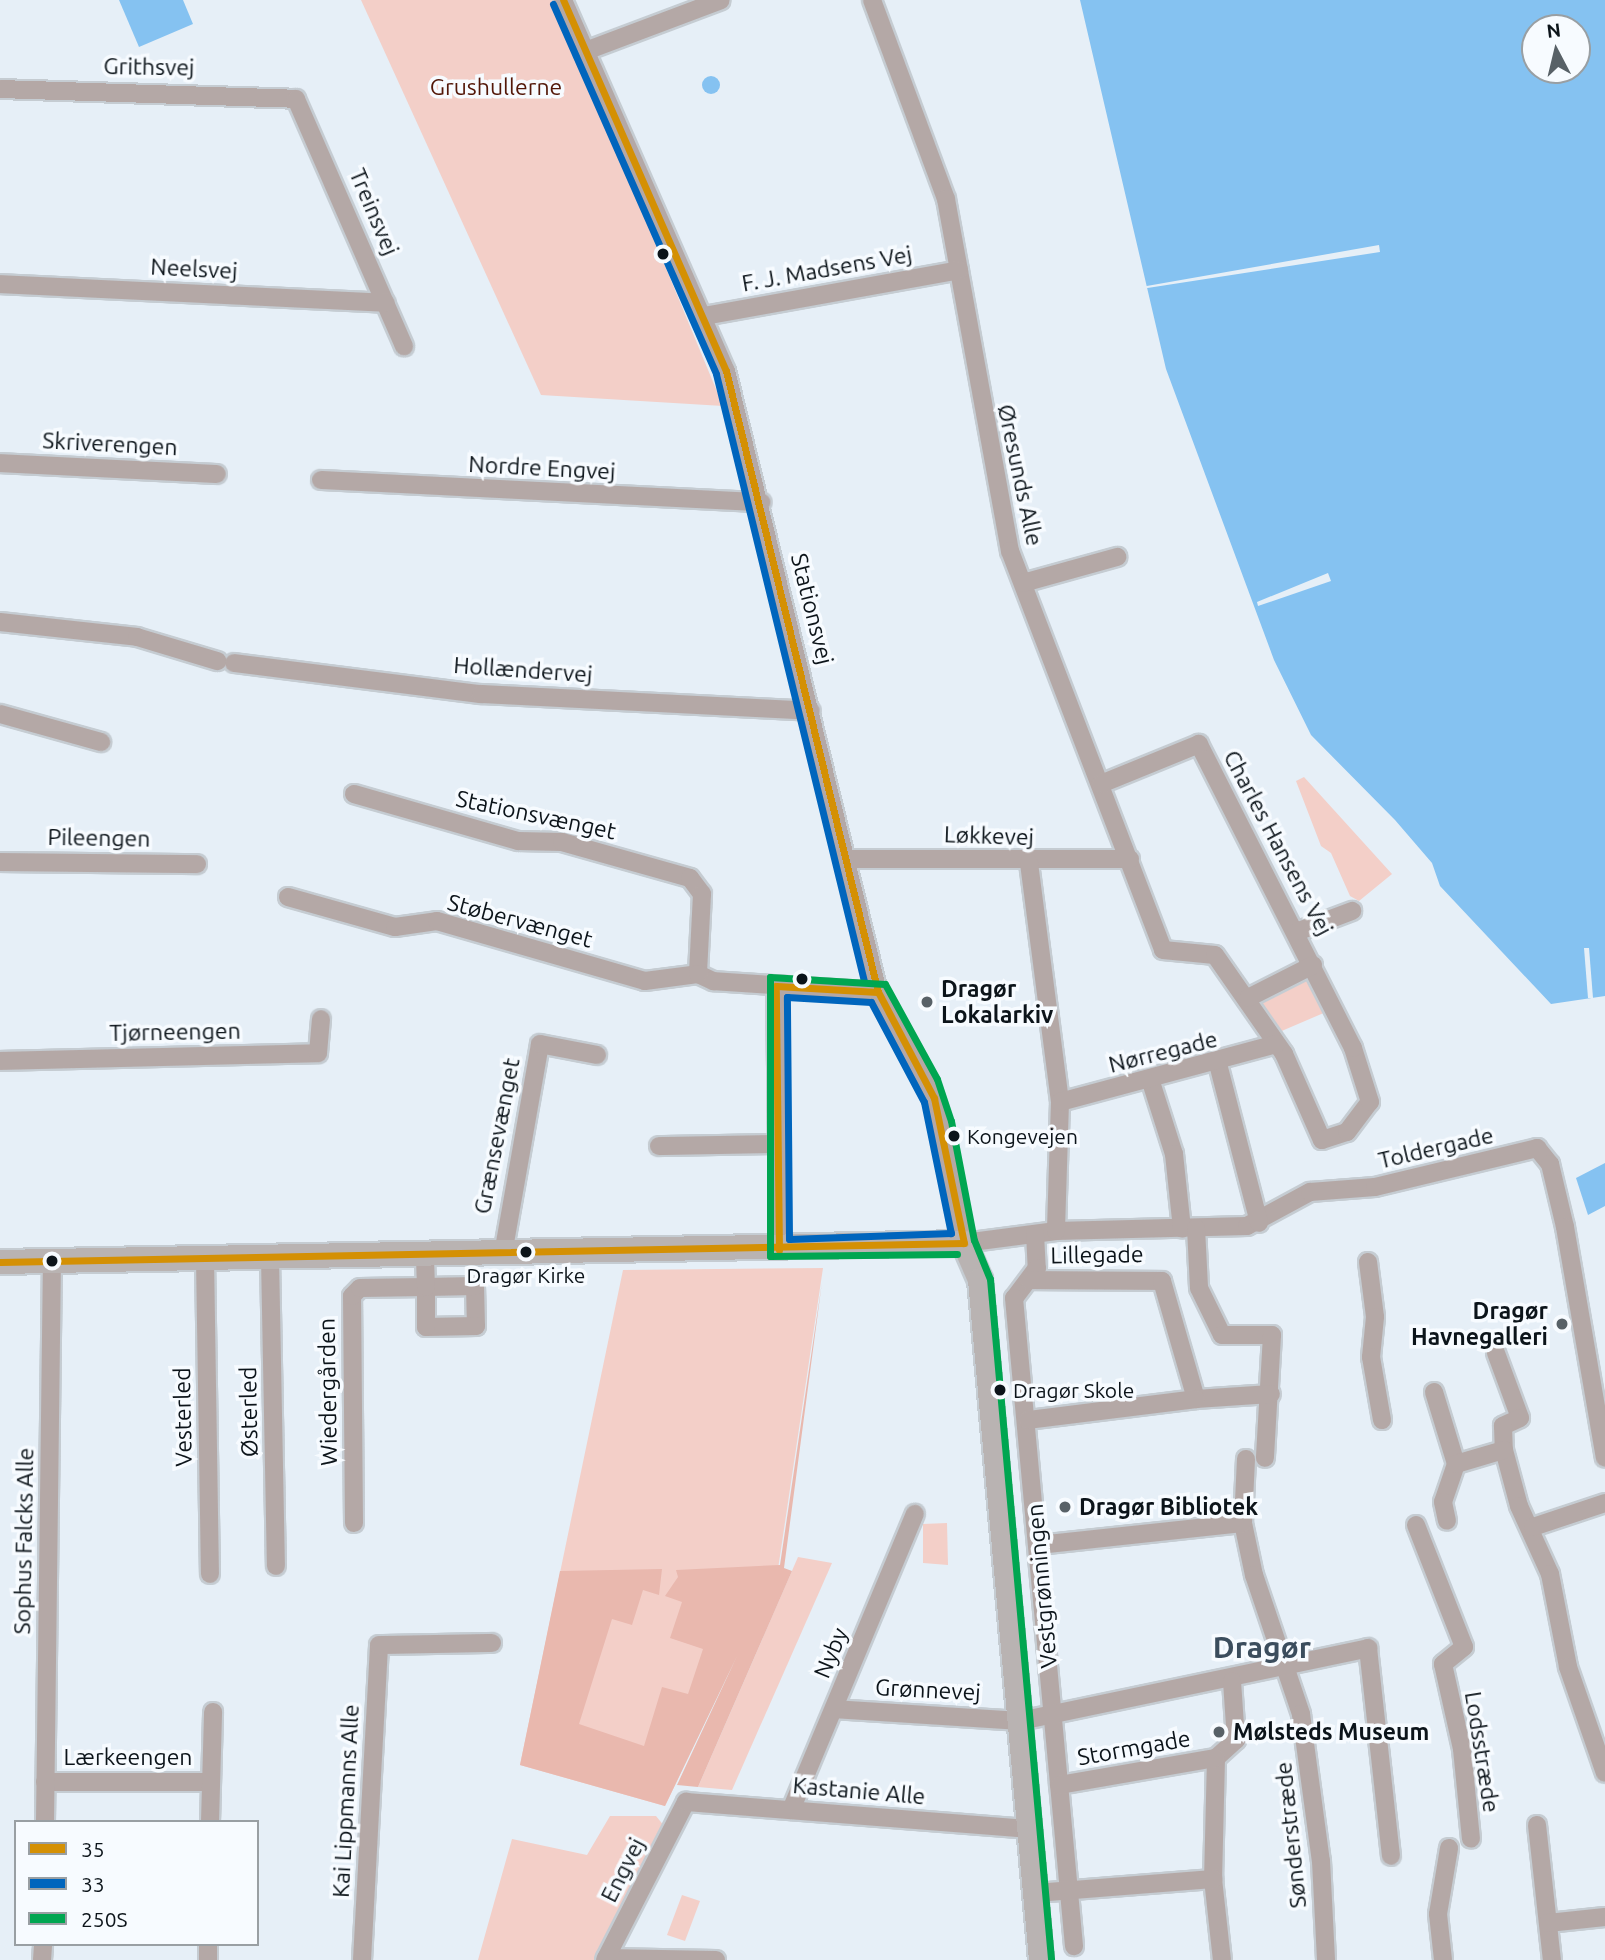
<!DOCTYPE html>
<html>
<head>
<meta charset="utf-8">
<style>
  body { margin:0 }
  #map { position:relative; width:1605px; height:1960px; overflow:hidden; background:#e6eff7; font-family:Ubuntu,sans-serif }
  div>[style] { position:absolute }
  [style*='--x'] { left:calc(var(--x)*1px); top:calc(var(--y)*1px); width:calc(var(--w)*1px); rotate:calc(var(--a)*1deg) }
  .green>* { inset:0; background:#f3cfc8 }
  .forest>* { inset:0; background:#e9b8ae }
  .water>* { inset:0; background:#85c2f1 }
  .round { border-radius:50% }
  .pier>* { inset:0; background:#e6eff7 }
  .roads { filter:drop-shadow(2px 0 #c5ccd2) drop-shadow(-2px 0 #c5ccd2) drop-shadow(0 2px #c5ccd2) drop-shadow(0 -2px #c5ccd2) }
  .street>* { height:18px; margin:-9px; padding:0 9px; transform-origin:9px; border-radius:9px; background:#b4a8a6 }
  .secondary>* { height:24px; margin:-12px; padding:0 12px; transform-origin:12px; border-radius:12px; background:#b9b3b2 }
  .bus-1>* { height:7px; margin:-3.5px; padding:0 3.5px; transform-origin:3.5px; border-radius:3.5px; background:#d49004 }
  .bus-2>* { height:7px; margin:-3.5px; padding:0 3.5px; transform-origin:3.5px; border-radius:3.5px; background:#0065bd }
  .bus-3>* { height:7px; margin:-3.5px; padding:0 3.5px; transform-origin:3.5px; border-radius:3.5px; background:#00a651 }
  .dots>* { width:19px; height:19px; translate:-50% -50%; box-sizing:border-box; border:4px solid #f7fbff; border-radius:50% }
  span { translate:-50% -50%; white-space:nowrap; text-align:center; line-height:1.15; -webkit-text-stroke:7px #f7fbff; paint-order:stroke }
  .bus-label { font-size:21px; color:#0c141a }
  .left { translate:0 -50%; text-align:left }
  .street-label { font-size:23px; color:#0c141a }
  .park-label { font-size:23px; color:#531708 }
  .poi-label { font-size:23px; color:#0c141a; font-weight:700 }
  .right { translate:-100% -50%; text-align:right }
  .district-label { font-size:30px; color:#3b4d5d; font-weight:700 }
  .legend { position:absolute; left:14px; top:1820px; width:245px; height:126px; box-sizing:border-box; background:#f7fbff; border:2px solid #999fa3; margin:0; padding:9px 12px; list-style:none; font-size:21px; color:#0c141a }
  .legend li { display:flex; align-items:center; gap:14px; height:35px }
  .legend b { width:35px; border:2px solid #999fa3 }
  .north { position:absolute; left:1521px; top:14px; width:70px; height:70px; box-sizing:border-box; background:#f7fbff; border:2px solid #999fa3; border-radius:50%; rotate:353deg; font-size:19px; font-weight:700; line-height:28px; text-align:center; color:#0c141a }
  .north::after { content:''; display:block; margin:auto; width:24px; height:32px; background:#586167; clip-path:polygon(50% 0,100% 100%,50% 72%,0 100%) }
</style>
</head>
<body>
<div id="map">
  <div class="green">
    <i style="clip-path:polygon(361px 0,555px 0,723px 406px,541px 395px)"></i>
    <i style="clip-path:polygon(1304px 777px,1392px 874px,1359px 901px,1350px 896px,1331px 853px,1321px 846px,1296px 781px)"></i>
    <i style="clip-path:polygon(1310px 979px,1326px 1012px,1277px 1033px,1260px 1001px)"></i>
    <i style="clip-path:polygon(823px 1268px,778px 1569px,665px 1806px,520px 1765px,623px 1270px)"></i>
    <i style="clip-path:polygon(947px 1523px,948px 1565px,923px 1563px,923px 1524px)"></i>
    <i style="clip-path:polygon(798px 1557px,832px 1563px,732px 1790px,698px 1787px)"></i>
    <i style="clip-path:polygon(610px 1816px,656px 1816px,665px 1827px,595px 1960px,478px 1960px,512px 1839px,587px 1855px)"></i>
    <i style="clip-path:polygon(682px 1895px,700px 1901px,685px 1941px,667px 1935px)"></i>
  </div>
  <div class="forest">
    <i style="clip-path:polygon(822px 1282px,784px 1568px,792px 1571px,698px 1787px,677px 1785px,737px 1656px,665px 1806px,520px 1765px,560px 1571px,662px 1569px,659px 1595px,643px 1590px,632px 1625px,612px 1619px,579px 1724px,644px 1746px,662px 1687px,688px 1694px,703px 1649px,670px 1638px,682px 1602px,665px 1596px,678px 1577px,676px 1570px,780px 1565px)"></i>
  </div>
  <div class="water">
    <i style="clip-path:polygon(119px 0,183px 0,193px 24px,139px 47px)"></i>
    <i style="clip-path:polygon(evenodd,1080px 0,1605px 0,1605px 996px,1551px 1004px,1440px 886px,1432px 863px,1395px 820px,1311px 735px,1274px 660px,1166px 369px,1080px 0,1535px 28px,1577px 28px,1577px 70px,1535px 70px,1535px 28px)"></i>
    <i class="round" style="left:702px;top:76px;width:18px;height:18px"></i>
    <i style="clip-path:polygon(1605px 1163px,1605px 1206px,1588px 1215px,1576px 1178px)"></i>
  </div>
  <div class="pier">
    <i style="clip-path:polygon(1379px 245px,1380px 252px,1141px 289px,1141px 287px)"></i>
    <i style="clip-path:polygon(1328px 573px,1331px 581px,1258px 606px,1257px 602px)"></i>
    <i style="clip-path:polygon(1584px 948px,1589px 948px,1593px 998px,1588px 998px)"></i>
  </div>
  <div class="roads">
    <div class="street">
      <i style="--x:563;--y:0;--w:405;--a:66.3"></i>
      <i style="--x:726;--y:371;--w:639;--a:76.25"></i>
      <i style="--x:878;--y:992;--w:120;--a:62.2"></i>
      <i style="--x:934;--y:1098;--w:148;--a:78.3"></i>
      <i style="--x:964;--y:1243;--w:93;--a:-7.4"></i>
      <i style="--x:1056;--y:1231;--w:191;--a:-1.5"></i>
      <i style="--x:1247;--y:1226;--w:72;--a:-28.4"></i>
      <i style="--x:1310;--y:1192;--w:65;--a:-4.4"></i>
      <i style="--x:1375;--y:1187;--w:167;--a:-13.5"></i>
      <i style="--x:1537;--y:1148;--w:21;--a:51"></i>
      <i style="--x:1550;--y:1164;--w:65;--a:76.6"></i>
      <i style="--x:1565;--y:1227;--w:234;--a:80.2"></i>
      <i style="--x:872;--y:0;--w:212;--a:69.6"></i>
      <i style="--x:946;--y:199;--w:358;--a:79.7"></i>
      <i style="--x:1010;--y:551;--w:427;--a:69"></i>
      <i style="--x:1163;--y:950;--w:52;--a:5.5"></i>
      <i style="--x:1215;--y:955;--w:121;--a:55.1"></i>
      <i style="--x:1284;--y:1054;--w:94;--a:66.2"></i>
      <i style="--x:1322;--y:1140;--w:26;--a:-18"></i>
      <i style="--x:1347;--y:1132;--w:38;--a:-53"></i>
      <i style="--x:1370;--y:1102;--w:57;--a:-107.5"></i>
      <i style="--x:1353;--y:1048;--w:341;--a:-116.9"></i>
      <i style="--x:1199;--y:744;--w:106;--a:157.8"></i>
      <i style="--x:583;--y:52;--w:147;--a:-20.6"></i>
      <i style="--x:0;--y:89;--w:296;--a:1.9"></i>
      <i style="--x:296;--y:99;--w:270;--a:66.4"></i>
      <i style="--x:0;--y:284;--w:386;--a:2.8"></i>
      <i style="--x:704;--y:316;--w:259;--a:-10.2"></i>
      <i style="--x:0;--y:463;--w:217;--a:2.9"></i>
      <i style="--x:321;--y:480;--w:441;--a:2.9"></i>
      <i style="--x:1023;--y:583;--w:98;--a:-15.5"></i>
      <i style="--x:0;--y:622;--w:138;--a:6.2"></i>
      <i style="--x:137;--y:637;--w:84;--a:16.7"></i>
      <i style="--x:234;--y:663;--w:249;--a:7.2"></i>
      <i style="--x:481;--y:694;--w:330;--a:2.9"></i>
      <i style="--x:0;--y:714;--w:105;--a:15.5"></i>
      <i style="--x:354;--y:794;--w:171;--a:16"></i>
      <i style="--x:518;--y:841;--w:44;--a:1.3"></i>
      <i style="--x:562;--y:842;--w:133;--a:15.7"></i>
      <i style="--x:690;--y:878;--w:20;--a:53"></i>
      <i style="--x:702;--y:894;--w:80;--a:92.9"></i>
      <i style="--x:846;--y:859;--w:284;--a:0"></i>
      <i style="--x:0;--y:862;--w:197;--a:0.6"></i>
      <i style="--x:1029;--y:863;--w:241;--a:82.6"></i>
      <i style="--x:1060;--y:1102;--w:129;--a:91.8"></i>
      <i style="--x:288;--y:897;--w:111;--a:15.7"></i>
      <i style="--x:395;--y:927;--w:42;--a:-8.1"></i>
      <i style="--x:437;--y:921;--w:216;--a:16.1"></i>
      <i style="--x:645;--y:981;--w:53;--a:-7.5"></i>
      <i style="--x:1299;--y:931;--w:57;--a:-20.7"></i>
      <i style="--x:698;--y:974;--w:17;--a:25"></i>
      <i style="--x:713;--y:981;--w:165;--a:3.8"></i>
      <i style="--x:776;--y:986;--w:264;--a:89.3"></i>
      <i style="--x:1248;--y:998;--w:73;--a:-26.9"></i>
      <i style="--x:0;--y:1061;--w:318;--a:-1.4"></i>
      <i style="--x:318;--y:1053;--w:34;--a:-85"></i>
      <i style="--x:1218;--y:1064;--w:164;--a:75.5"></i>
      <i style="--x:1151;--y:1082;--w:76;--a:72.3"></i>
      <i style="--x:1174;--y:1154;--w:75;--a:83.9"></i>
      <i style="--x:1060;--y:1102;--w:224;--a:-15"></i>
      <i style="--x:659;--y:1146;--w:119;--a:-1"></i>
      <i style="--x:1196;--y:1228;--w:60;--a:87.1"></i>
      <i style="--x:1199;--y:1288;--w:52;--a:63.9"></i>
      <i style="--x:1222;--y:1335;--w:50;--a:0"></i>
      <i style="--x:1272;--y:1335;--w:123;--a:93.3"></i>
      <i style="--x:1035;--y:1234;--w:34;--a:87"></i>
      <i style="--x:1037;--y:1268;--w:38;--a:127"></i>
      <i style="--x:1014;--y:1298;--w:651;--a:84.71"></i>
      <i style="--x:503;--y:1254;--w:213;--a:-80"></i>
      <i style="--x:540;--y:1044;--w:58;--a:10.9"></i>
      <i style="--x:205;--y:1258;--w:316;--a:89.1"></i>
      <i style="--x:270;--y:1258;--w:308;--a:88.9"></i>
      <i style="--x:1368;--y:1262;--w:55;--a:82.7"></i>
      <i style="--x:1375;--y:1317;--w:40;--a:95.7"></i>
      <i style="--x:1371;--y:1357;--w:64;--a:80.1"></i>
      <i style="--x:1029;--y:1280;--w:133;--a:0.4"></i>
      <i style="--x:1162;--y:1281;--w:123;--a:73.9"></i>
      <i style="--x:1196;--y:1399;--w:75;--a:-3.8"></i>
      <i style="--x:475;--y:1286;--w:40;--a:88.6"></i>
      <i style="--x:476;--y:1326;--w:50;--a:178.9"></i>
      <i style="--x:426;--y:1327;--w:40;--a:-90"></i>
      <i style="--x:426;--y:1287;--w:49;--a:-1.2"></i>
      <i style="--x:1496;--y:1353;--w:69;--a:69.7"></i>
      <i style="--x:1520;--y:1418;--w:19;--a:155"></i>
      <i style="--x:1503;--y:1426;--w:24;--a:88"></i>
      <i style="--x:1504;--y:1450;--w:58;--a:75"></i>
      <i style="--x:1519;--y:1506;--w:75;--a:65.5"></i>
      <i style="--x:1550;--y:1574;--w:95;--a:79"></i>
      <i style="--x:1568;--y:1667;--w:112;--a:70.8"></i>
      <i style="--x:1434;--y:1392;--w:75;--a:73"></i>
      <i style="--x:1456;--y:1464;--w:40;--a:108.9"></i>
      <i style="--x:1443;--y:1502;--w:19;--a:78"></i>
      <i style="--x:1028;--y:1420;--w:169;--a:-7.1"></i>
      <i style="--x:1246;--y:1459;--w:64;--a:92.7"></i>
      <i style="--x:1243;--y:1523;--w:53;--a:78.1"></i>
      <i style="--x:1254;--y:1575;--w:147;--a:71.3"></i>
      <i style="--x:1301;--y:1714;--w:148;--a:82.3"></i>
      <i style="--x:1321;--y:1861;--w:99;--a:87.1"></i>
      <i style="--x:1456;--y:1464;--w:50;--a:-16.3"></i>
      <i style="--x:354;--y:1523;--w:227;--a:-90.5"></i>
      <i style="--x:352;--y:1296;--w:11;--a:-45"></i>
      <i style="--x:360;--y:1288;--w:66;--a:-0.9"></i>
      <i style="--x:426;--y:1287;--w:31;--a:-92"></i>
      <i style="--x:1416;--y:1525;--w:131;--a:68.5"></i>
      <i style="--x:1464;--y:1647;--w:27;--a:141"></i>
      <i style="--x:1443;--y:1664;--w:87;--a:77.4"></i>
      <i style="--x:1462;--y:1749;--w:90;--a:84.3"></i>
      <i style="--x:1533;--y:1527;--w:76;--a:-18.4"></i>
      <i style="--x:1038;--y:1545;--w:206;--a:-6.1"></i>
      <i style="--x:834;--y:1709;--w:186;--a:3.7"></i>
      <i style="--x:1020;--y:1721;--w:356;--a:-11.8"></i>
      <i style="--x:1368;--y:1648;--w:209;--a:83.7"></i>
      <i style="--x:1216;--y:1758;--w:121;--a:91.4"></i>
      <i style="--x:1213;--y:1879;--w:81;--a:83.7"></i>
      <i style="--x:1216;--y:1758;--w:27;--a:-42"></i>
      <i style="--x:1236;--y:1740;--w:59;--a:-93.9"></i>
      <i style="--x:45;--y:1782;--w:166;--a:0"></i>
      <i style="--x:1059;--y:1785;--w:159;--a:-9.8"></i>
      <i style="--x:791;--y:1810;--w:321;--a:-67.3"></i>
      <i style="--x:45;--y:1822;--w:561;--a:-89.29"></i>
      <i style="--x:210;--y:1822;--w:110;--a:-88.4"></i>
      <i style="--x:1537;--y:1825;--w:136;--a:83.7"></i>
      <i style="--x:1035;--y:1893;--w:179;--a:-4.5"></i>
      <i style="--x:1548;--y:1923;--w:57;--a:-6"></i>
      <i style="--x:606;--y:1958;--w:110;--a:1"></i>
      <i style="--x:42;--y:1960;--w:16;--a:-86"></i>
      <i style="--x:208;--y:1960;--w:16;--a:-90"></i>
      <i style="--x:362;--y:1960;--w:315;--a:-86.9"></i>
      <i style="--x:379;--y:1645;--w:113;--a:-1"></i>
      <i style="--x:605;--y:1960;--w:178;--a:-62.9"></i>
      <i style="--x:686;--y:1802;--w:343;--a:4.5"></i>
      <i style="--x:1443;--y:1960;--w:46;--a:-96.2"></i>
      <i style="--x:1438;--y:1914;--w:67;--a:-80.5"></i>
    </div>
    <div class="secondary">
      <i style="--x:0;--y:1262;--w:964;--a:-1.13"></i>
      <i style="--x:964;--y:1243;--w:40;--a:66.6"></i>
      <i style="--x:980;--y:1280;--w:683;--a:84.87"></i>
    </div>
  </div>
  <div class="bus-1">
    <i style="--x:779;--y:1250;--w:264;--a:-90.7"></i>
    <i style="--x:776;--y:986;--w:102;--a:3.4"></i>
    <i style="--x:0;--y:1262;--w:964;--a:-1.13"></i>
    <i style="--x:964;--y:1243;--w:148;--a:-101.7"></i>
    <i style="--x:934;--y:1098;--w:120;--a:-117.8"></i>
    <i style="--x:878;--y:992;--w:639;--a:-103.75"></i>
    <i style="--x:726;--y:371;--w:405;--a:-113.7"></i>
  </div>
  <div class="bus-2">
    <i style="--x:553;--y:4;--w:404;--a:66.2"></i>
    <i style="--x:716;--y:374;--w:625;--a:76.3"></i>
    <i style="--x:787;--y:997;--w:84;--a:3.4"></i>
    <i style="--x:871;--y:1002;--w:113;--a:62.1"></i>
    <i style="--x:924;--y:1102;--w:134;--a:78.4"></i>
    <i style="--x:951;--y:1233;--w:162;--a:177.9"></i>
    <i style="--x:789;--y:1239;--w:242;--a:-90.5"></i>
  </div>
  <div class="bus-3">
    <i style="--x:957;--y:1254;--w:187;--a:179.4"></i>
    <i style="--x:770;--y:1256;--w:279;--a:-90"></i>
    <i style="--x:770;--y:977;--w:115;--a:3.5"></i>
    <i style="--x:885;--y:984;--w:108;--a:61.3"></i>
    <i style="--x:937;--y:1079;--w:44;--a:71.6"></i>
    <i style="--x:951;--y:1121;--w:121;--a:79.1"></i>
    <i style="--x:974;--y:1240;--w:42;--a:67.7"></i>
    <i style="--x:990;--y:1279;--w:683;--a:84.87"></i>
  </div>
  <div class="dots">
    <i style="left:663px;top:254px;background:#0c141a"></i>
    <i style="left:802px;top:979px;background:#0c141a"></i>
    <i style="left:927px;top:1002px;background:#586167"></i>
    <i style="left:954px;top:1136px;background:#0c141a"></i>
    <i style="left:526px;top:1252px;background:#0c141a"></i>
    <i style="left:52px;top:1261px;background:#0c141a"></i>
    <i style="left:1562px;top:1324px;background:#586167"></i>
    <i style="left:1000px;top:1390px;background:#0c141a"></i>
    <i style="left:1065px;top:1507px;background:#586167"></i>
    <i style="left:1219px;top:1732px;background:#586167"></i>
  </div>
  <div class="bus-label">
    <span class="left" style="left:967px;top:1136px">Kongevejen</span>
    <span style="left:526px;top:1275px">Dragør Kirke</span>
    <span class="left" style="left:1013px;top:1390px">Dragør Skole</span>
  </div>
  <div class="street-label">
    <span style="left:149px;top:67px;rotate:1deg">Grithsvej</span>
    <span style="left:374px;top:212px;rotate:67deg">Treinsvej</span>
    <span style="left:194px;top:269px;rotate:3deg">Neelsvej</span>
    <span style="left:827px;top:269px;rotate:-10deg">F. J. Madsens Vej</span>
    <span style="left:110px;top:444px;rotate:3deg">Skriverengen</span>
    <span style="left:542px;top:468px;rotate:3deg">Nordre Engvej</span>
    <span style="left:1020px;top:475px;rotate:78deg">Øresunds Alle</span>
    <span style="left:812px;top:609px;rotate:76deg">Stationsvej</span>
    <span style="left:523px;top:670px;rotate:4deg">Hollændervej</span>
    <span style="left:536px;top:815px;rotate:12deg">Stationsvænget</span>
    <span style="left:989px;top:836px;rotate:2deg">Løkkevej</span>
    <span style="left:99px;top:838px;rotate:1deg">Pileengen</span>
    <span style="left:1278px;top:843px;rotate:62deg">Charles Hansens Vej</span>
    <span style="left:520px;top:921px;rotate:15deg">Støbervænget</span>
    <span style="left:175px;top:1032px;rotate:-1deg">Tjørneengen</span>
    <span style="left:1163px;top:1052px;rotate:-14deg">Nørregade</span>
    <span style="left:497px;top:1136px;rotate:-79deg">Grænsevænget</span>
    <span style="left:1436px;top:1148px;rotate:-13deg">Toldergade</span>
    <span style="left:1097px;top:1255px;rotate:-1deg">Lillegade</span>
    <span style="left:328px;top:1392px;rotate:-91deg">Wiedergården</span>
    <span style="left:249px;top:1412px;rotate:-91deg">Østerled</span>
    <span style="left:183px;top:1417px;rotate:-91deg">Vesterled</span>
    <span style="left:24px;top:1541px;rotate:-89deg">Sophus Falcks Alle</span>
    <span style="left:1042px;top:1586px;rotate:-95deg">Vestgrønningen</span>
    <span style="left:831px;top:1653px;rotate:-67deg">Nyby</span>
    <span style="left:928px;top:1690px;rotate:3deg">Grønnevej</span>
    <span style="left:1134px;top:1748px;rotate:-10deg">Stormgade</span>
    <span style="left:1482px;top:1752px;rotate:81deg">Lodsstræde</span>
    <span style="left:128px;top:1757px">Lærkeengen</span>
    <span style="left:859px;top:1791px;rotate:5deg">Kastanie Alle</span>
    <span style="left:346px;top:1801px;rotate:-87deg">Kai Lippmanns Alle</span>
    <span style="left:1291px;top:1835px;rotate:-96deg">Sønderstræde</span>
    <span style="left:623px;top:1870px;rotate:-63deg">Engvej</span>
  </div>
  <div class="park-label">
    <span style="left:496px;top:87px">Grushullerne</span>
  </div>
  <div class="poi-label">
    <span class="left" style="left:941px;top:1002px">Dragør<br>Lokalarkiv</span>
    <span class="right" style="left:1548px;top:1324px">Dragør<br>Havnegalleri</span>
    <span class="left" style="left:1079px;top:1507px">Dragør Bibliotek</span>
    <span class="left" style="left:1233px;top:1732px">Mølsteds Museum</span>
  </div>
  <div class="district-label">
    <span style="left:1262px;top:1647px">Dragør</span>
  </div>
  <ul class="legend">
  <li><b style="height:9px;background:#d49004"></b>35</li>
  <li><b style="height:9px;background:#0065bd"></b>33</li>
  <li><b style="height:9px;background:#00a651"></b>250S</li>
  </ul>
  <div class="north">N</div>
</div>
</body>
</html>
